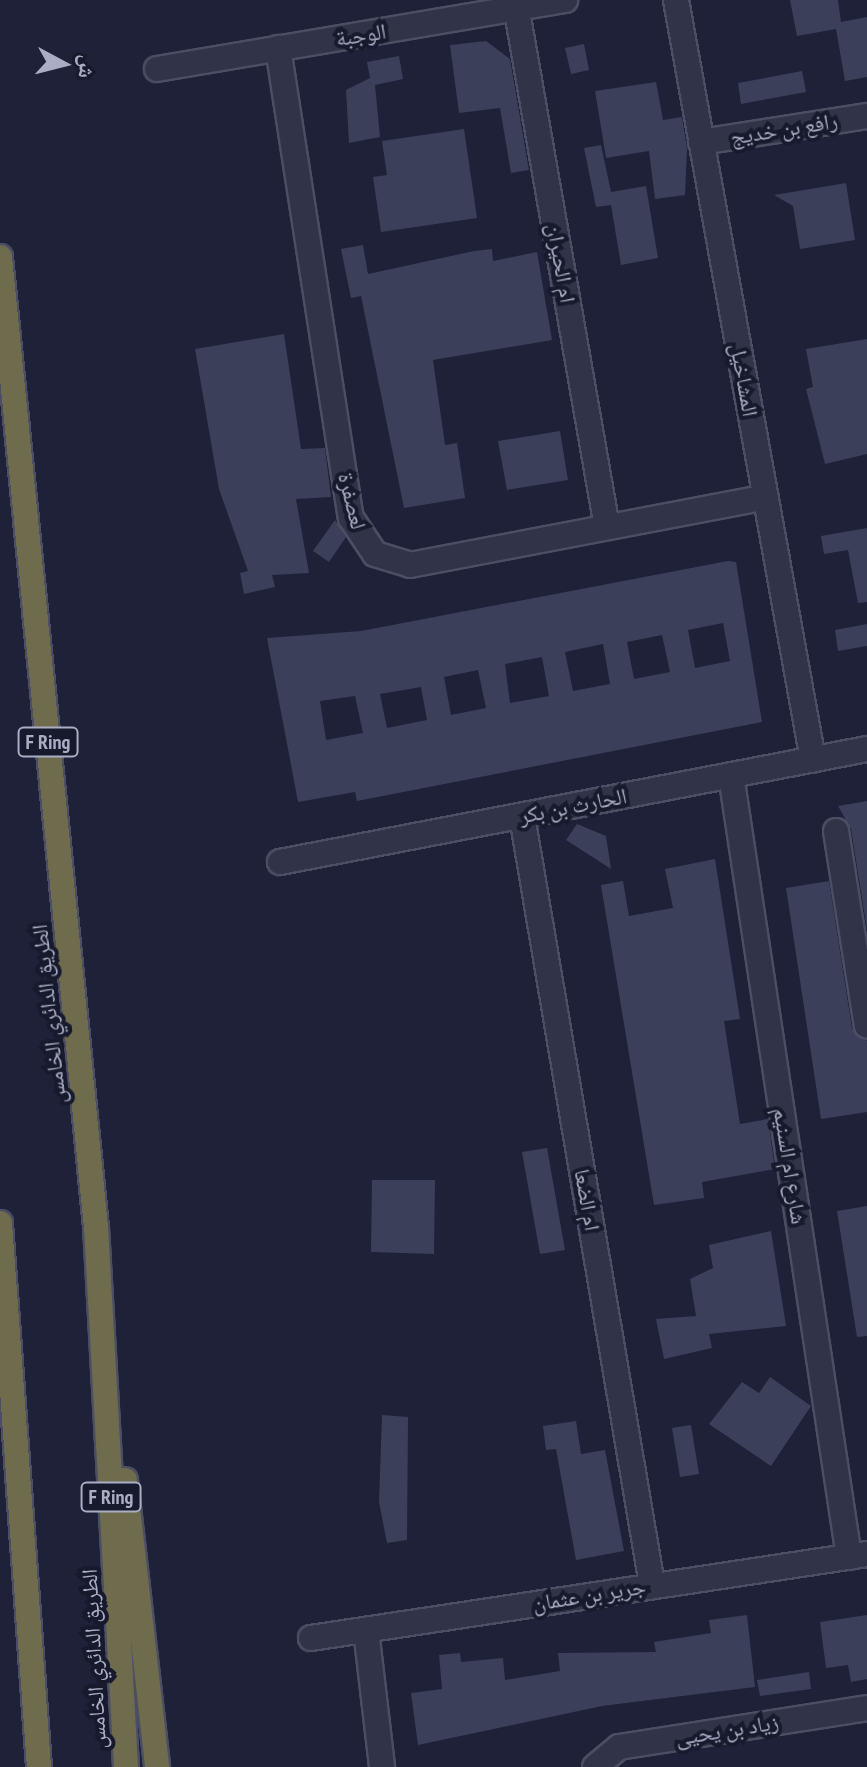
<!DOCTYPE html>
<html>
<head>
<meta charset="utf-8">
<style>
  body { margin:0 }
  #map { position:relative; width:867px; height:1767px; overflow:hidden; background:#1e2138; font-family:"PT Sans Narrow","Noto Naskh Arabic",sans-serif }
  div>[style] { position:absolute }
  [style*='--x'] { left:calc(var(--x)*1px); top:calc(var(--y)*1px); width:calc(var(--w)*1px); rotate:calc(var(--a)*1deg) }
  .building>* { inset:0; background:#3c3f5a }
  .roads { filter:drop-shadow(2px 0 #4c4e63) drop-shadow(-2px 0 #4c4e63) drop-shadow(0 2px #4c4e63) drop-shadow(0 -2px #4c4e63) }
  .minor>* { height:24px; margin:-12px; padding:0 12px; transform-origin:12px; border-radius:12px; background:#313448 }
  .highway>* { height:24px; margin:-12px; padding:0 12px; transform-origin:12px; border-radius:12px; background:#6f6c4e }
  span { translate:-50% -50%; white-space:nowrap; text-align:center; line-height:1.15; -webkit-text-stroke:8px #17192c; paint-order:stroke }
  .shield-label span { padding:2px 6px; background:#17192c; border:2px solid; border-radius:6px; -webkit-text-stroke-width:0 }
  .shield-label { font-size:20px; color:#abadc5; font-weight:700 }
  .street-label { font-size:22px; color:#abadc5 }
  .north { position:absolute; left:24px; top:24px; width:80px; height:80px; -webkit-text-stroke:6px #17192c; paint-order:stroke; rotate:97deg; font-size:22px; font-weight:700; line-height:32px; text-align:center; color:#abadc5 }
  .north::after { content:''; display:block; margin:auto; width:28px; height:36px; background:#abadc5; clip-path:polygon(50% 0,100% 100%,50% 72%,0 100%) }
</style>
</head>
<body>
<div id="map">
  <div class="building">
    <i style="clip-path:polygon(790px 0,838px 0,841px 22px,867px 17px,867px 77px,845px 81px,836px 29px,797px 36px)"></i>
    <i style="clip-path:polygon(486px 41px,510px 59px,529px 170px,511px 173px,500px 108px,459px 113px,450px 45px)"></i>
    <i style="clip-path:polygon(584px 44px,589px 70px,571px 74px,565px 48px)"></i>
    <i style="clip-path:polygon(399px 56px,403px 79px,375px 85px,380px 137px,349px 143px,346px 90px,370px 78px,367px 62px)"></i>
    <i style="clip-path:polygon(802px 71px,806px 92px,741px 104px,738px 83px)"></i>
    <i style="clip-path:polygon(656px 82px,663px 120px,682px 117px,687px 148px,685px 195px,655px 199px,649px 151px,606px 158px,595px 91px)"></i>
    <i style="clip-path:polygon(464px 129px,477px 218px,381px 232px,373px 177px,387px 175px,382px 141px)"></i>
    <i style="clip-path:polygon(601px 145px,611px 192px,646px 186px,658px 258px,621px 265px,611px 205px,596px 207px,584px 148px)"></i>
    <i style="clip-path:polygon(846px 183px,855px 240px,800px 249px,793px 206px,774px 195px)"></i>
    <i style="clip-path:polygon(363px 245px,368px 274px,474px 251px,492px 249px,493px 261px,537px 252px,552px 340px,433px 360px,445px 445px,457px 443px,465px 498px,404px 508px,361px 296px,351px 298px,341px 249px)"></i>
    <i style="clip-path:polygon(284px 334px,301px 449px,325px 448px,331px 497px,296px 499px,309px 573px,272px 575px,275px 587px,244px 594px,240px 573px,248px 571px,219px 489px,195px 349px)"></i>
    <i style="clip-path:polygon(867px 339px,867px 454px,825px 464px,806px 389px,813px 387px,806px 349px)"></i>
    <i style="clip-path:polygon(560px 431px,568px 480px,507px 490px,498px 441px)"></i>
    <i style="clip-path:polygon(335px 520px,346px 537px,329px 562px,313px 551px)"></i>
    <i style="clip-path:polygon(867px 528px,867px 602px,858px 603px,848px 550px,824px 554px,821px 536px)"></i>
    <i style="clip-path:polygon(evenodd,728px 561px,736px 562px,762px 722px,357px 801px,355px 792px,298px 802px,267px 638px,361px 631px,728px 561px,723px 623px,730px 661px,695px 668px,688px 630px,723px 623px,728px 561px,662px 635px,670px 672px,634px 679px,627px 642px,662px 635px,728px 561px,603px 644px,610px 684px,573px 691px,565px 652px,603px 644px,728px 561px,542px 657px,549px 696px,510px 703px,505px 664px,542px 657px,728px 561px,478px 670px,486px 708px,451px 715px,444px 677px,478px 670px,728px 561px,421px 687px,427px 720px,387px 728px,380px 694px,421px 687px,728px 561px,355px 696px,363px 733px,326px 740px,320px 701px,355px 696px)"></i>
    <i style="clip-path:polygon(867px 624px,867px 646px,838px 651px,835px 630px)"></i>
    <i style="clip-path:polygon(867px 801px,867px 930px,851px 829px,838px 806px)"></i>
    <i style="clip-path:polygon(577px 824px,606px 836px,611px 869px,566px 840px)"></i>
    <i style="clip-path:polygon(715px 859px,740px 1019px,724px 1021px,740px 1124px,768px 1119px,775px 1169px,702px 1182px,704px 1198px,654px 1205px,601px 885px,623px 881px,629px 916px,673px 908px,665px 869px)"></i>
    <i style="clip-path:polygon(829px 881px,852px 1028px,867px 1041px,867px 1112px,821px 1119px,786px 888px)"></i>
    <i style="clip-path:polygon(547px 1148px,565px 1250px,540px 1254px,522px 1152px)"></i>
    <i style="clip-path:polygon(372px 1180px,435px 1180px,434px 1254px,371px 1252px)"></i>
    <i style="clip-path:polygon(867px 1206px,867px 1336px,857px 1337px,837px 1211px)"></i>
    <i style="clip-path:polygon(771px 1231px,786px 1326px,709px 1334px,712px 1348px,664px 1359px,656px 1319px,696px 1316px,690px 1279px,713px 1268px,709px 1245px)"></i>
    <i style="clip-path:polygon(770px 1377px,811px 1406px,771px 1466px,709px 1424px,742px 1382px,759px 1393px)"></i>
    <i style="clip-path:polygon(382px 1415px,408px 1417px,407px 1540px,387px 1543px,379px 1502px)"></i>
    <i style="clip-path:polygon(576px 1421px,581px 1454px,605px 1450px,624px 1551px,576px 1560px,556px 1449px,546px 1450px,543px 1426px)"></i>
    <i style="clip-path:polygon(691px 1425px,699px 1474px,680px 1477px,672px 1428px)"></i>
    <i style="clip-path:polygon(747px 1615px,755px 1687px,602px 1706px,418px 1745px,411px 1693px,442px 1689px,439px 1655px,460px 1653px,461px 1662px,503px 1658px,505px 1680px,560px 1671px,558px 1653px,656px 1652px,654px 1642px,711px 1633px,709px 1620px)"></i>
    <i style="clip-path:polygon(867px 1615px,867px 1679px,851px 1682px,848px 1665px,826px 1668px,820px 1622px)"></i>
    <i style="clip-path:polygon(809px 1672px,811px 1689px,760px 1696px,757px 1680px)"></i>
  </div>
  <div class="roads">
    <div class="minor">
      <i style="--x:515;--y:0;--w:535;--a:80.1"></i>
      <i style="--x:676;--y:0;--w:772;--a:79.78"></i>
      <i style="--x:278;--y:48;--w:476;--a:81.2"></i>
      <i style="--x:351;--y:518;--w:43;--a:56.3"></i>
      <i style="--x:375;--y:554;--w:37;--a:17"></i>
      <i style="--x:410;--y:565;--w:362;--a:-10.8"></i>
      <i style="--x:157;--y:69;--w:414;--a:-9.6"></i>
      <i style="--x:701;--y:142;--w:168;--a:-8.9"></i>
      <i style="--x:731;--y:775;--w:791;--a:81.42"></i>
      <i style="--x:522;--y:816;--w:780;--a:80.4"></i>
      <i style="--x:836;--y:831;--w:197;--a:81"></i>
      <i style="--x:280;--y:862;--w:598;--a:-10.9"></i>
      <i style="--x:366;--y:1630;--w:138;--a:83.3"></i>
      <i style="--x:311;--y:1638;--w:562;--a:-8.59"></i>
      <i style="--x:595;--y:1767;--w:31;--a:-40"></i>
      <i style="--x:619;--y:1747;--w:251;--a:-8.9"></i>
    </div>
    <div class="highway">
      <i style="--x:0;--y:257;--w:975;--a:84.35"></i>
      <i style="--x:96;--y:1227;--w:541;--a:86.82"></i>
      <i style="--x:0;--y:1223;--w:545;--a:85.9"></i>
      <i style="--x:125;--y:1480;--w:289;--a:83.6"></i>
    </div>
  </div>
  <div class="shield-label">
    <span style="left:48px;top:742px">F Ring</span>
    <span style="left:111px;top:1497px">F Ring</span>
  </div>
  <div class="street-label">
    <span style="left:361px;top:35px;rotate:-9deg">الوجبة</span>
    <span style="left:784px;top:129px;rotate:-9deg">رافع بن خديج</span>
    <span style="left:561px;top:263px;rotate:80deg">ام الحيران</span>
    <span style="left:744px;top:380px;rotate:80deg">المشاخيل</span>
    <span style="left:352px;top:501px;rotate:76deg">لعصفرة</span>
    <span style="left:573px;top:806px;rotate:-11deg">الحارث بن بكر</span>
    <span style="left:49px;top:1014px;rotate:-96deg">الطريق الدائري الخامس</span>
    <span style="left:790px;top:1166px;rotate:81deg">شارع ام السنيم</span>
    <span style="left:587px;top:1200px;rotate:80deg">ام الضعا</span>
    <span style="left:589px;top:1595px;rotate:-9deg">جرير بن عثمان</span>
    <span style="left:94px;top:1659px;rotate:-93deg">الطريق الدائري الخامس</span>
    <span style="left:727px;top:1730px;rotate:-9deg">زياد بن يحيى</span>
  </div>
  <div class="north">ش</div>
</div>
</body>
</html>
